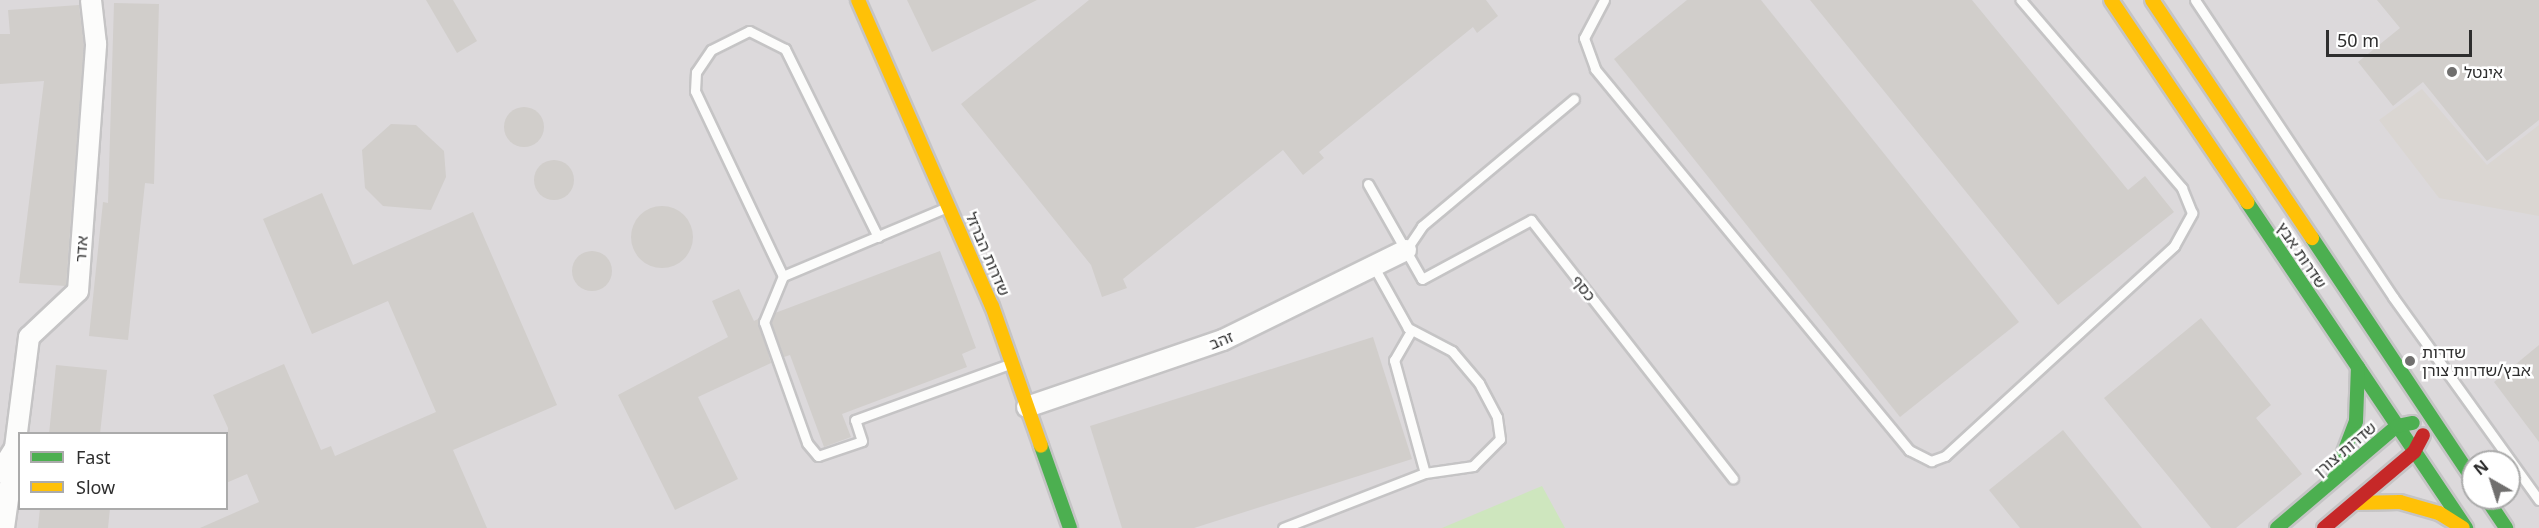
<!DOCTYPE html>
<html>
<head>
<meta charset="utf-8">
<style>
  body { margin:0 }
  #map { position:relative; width:2539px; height:528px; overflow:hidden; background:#ece8e4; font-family:"Noto Sans","Noto Sans Hebrew",sans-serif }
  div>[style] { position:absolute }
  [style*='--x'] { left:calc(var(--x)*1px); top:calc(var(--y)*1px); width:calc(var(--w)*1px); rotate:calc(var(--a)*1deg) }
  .industrial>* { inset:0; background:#dcd9db }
  .green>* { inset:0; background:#cee6be }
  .plaza>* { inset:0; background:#dad6d2 }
  .building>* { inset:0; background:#d1cecb }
  .round { border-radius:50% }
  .roads { filter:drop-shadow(2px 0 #c5c4c5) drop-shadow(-2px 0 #c5c4c5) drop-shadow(0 2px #c5c4c5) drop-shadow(0 -2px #c5c4c5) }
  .lane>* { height:9px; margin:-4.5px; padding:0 4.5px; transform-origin:4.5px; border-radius:4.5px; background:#fcfcfb }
  .street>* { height:20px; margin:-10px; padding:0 10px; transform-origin:10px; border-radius:10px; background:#fcfcfb }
  .fast>* { height:14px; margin:-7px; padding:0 7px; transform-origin:7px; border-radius:7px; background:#4caf50 }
  .slow>* { height:14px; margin:-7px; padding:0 7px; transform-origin:7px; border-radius:7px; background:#ffc107 }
  .jam>* { height:14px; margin:-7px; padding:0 7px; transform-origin:7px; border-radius:7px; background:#c62828 }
  .dots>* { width:16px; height:16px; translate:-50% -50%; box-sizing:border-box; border:3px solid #fff; border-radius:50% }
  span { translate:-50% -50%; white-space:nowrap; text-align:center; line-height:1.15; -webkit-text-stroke:5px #fff; paint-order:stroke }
  .poi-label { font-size:16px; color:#2e2e2e }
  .left { translate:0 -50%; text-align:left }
  .street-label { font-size:16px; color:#2e2e2e }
  .legend { position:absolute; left:18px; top:432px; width:210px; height:78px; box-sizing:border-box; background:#fff; border:2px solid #ababab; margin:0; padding:8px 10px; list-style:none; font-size:18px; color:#2e2e2e }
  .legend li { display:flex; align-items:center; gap:12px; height:30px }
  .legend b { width:30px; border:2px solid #ababab }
  .north { position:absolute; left:2461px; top:450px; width:60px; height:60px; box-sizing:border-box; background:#fff; border:2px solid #ababab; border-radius:50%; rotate:321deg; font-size:16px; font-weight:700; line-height:24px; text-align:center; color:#2e2e2e }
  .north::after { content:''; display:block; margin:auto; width:21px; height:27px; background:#706f6e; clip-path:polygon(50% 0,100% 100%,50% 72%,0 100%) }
  .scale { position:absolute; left:2326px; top:30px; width:146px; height:27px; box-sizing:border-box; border:3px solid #2e2e2e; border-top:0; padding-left:8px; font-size:18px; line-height:21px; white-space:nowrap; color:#2e2e2e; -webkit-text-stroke:4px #fff; paint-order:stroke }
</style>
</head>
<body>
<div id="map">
  <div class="industrial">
    <i style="clip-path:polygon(evenodd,0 0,2539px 0,2539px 528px,0 528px,0 0,20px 434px,226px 434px,226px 508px,20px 508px,20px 434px,0 0,2473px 462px,2509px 462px,2509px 498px,2473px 498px,2473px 462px)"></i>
  </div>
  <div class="green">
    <i style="clip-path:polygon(1542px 486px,1565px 528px,1442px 528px)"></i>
  </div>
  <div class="plaza">
    <i style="clip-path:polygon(2422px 89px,2487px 165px,2539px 125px,2539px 216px,2439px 198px,2379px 120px)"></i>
  </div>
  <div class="building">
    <i style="clip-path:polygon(426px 0,453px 0,477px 41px,457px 53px)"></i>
    <i style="clip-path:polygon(907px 0,1037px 0,932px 52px)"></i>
    <i style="clip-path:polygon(1089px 0,1486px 0,1498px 16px,1477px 33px,1473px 27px,1319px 152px,1324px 158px,1303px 175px,1283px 150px,1123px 279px,1127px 288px,1102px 297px,1091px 265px,961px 104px)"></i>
    <i style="clip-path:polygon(1687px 0,1761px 0,2019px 322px,1900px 417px,1614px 59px)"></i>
    <i style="clip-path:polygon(1810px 0,1972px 0,2128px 190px,2145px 176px,2174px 212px,2058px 305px)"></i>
    <i style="clip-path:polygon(2377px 0,2539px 0,2539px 120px,2487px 161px,2423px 82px,2393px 106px,2358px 62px,2400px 28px)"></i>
    <i style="clip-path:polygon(114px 3px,159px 4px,154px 184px,145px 183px,128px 340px,89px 336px,103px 202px,108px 203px)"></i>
    <i style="clip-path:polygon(79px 5px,84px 46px,66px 286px,19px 283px,44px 81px,0 84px,0 34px,10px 34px,8px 10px)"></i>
    <i class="round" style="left:504px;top:107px;width:40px;height:40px"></i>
    <i style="clip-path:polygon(391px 124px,416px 125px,444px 151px,446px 177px,431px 210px,383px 206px,365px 188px,362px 150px)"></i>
    <i class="round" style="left:534px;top:160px;width:40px;height:40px"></i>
    <i style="clip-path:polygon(322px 193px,353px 265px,473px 212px,557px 405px,453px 450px,487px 528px,200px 528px,259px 502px,247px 474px,226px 483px,228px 428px,213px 395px,284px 364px,321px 450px,331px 446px,335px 456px,436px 412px,388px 301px,312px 334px,263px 219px)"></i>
    <i class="round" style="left:631px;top:206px;width:62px;height:62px"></i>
    <i class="round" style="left:572px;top:251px;width:40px;height:40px"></i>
    <i style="clip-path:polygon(940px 251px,976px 348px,962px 354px,967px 367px,842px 414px,851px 437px,824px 447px,790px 355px,784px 357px,771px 322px,775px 313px)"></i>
    <i style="clip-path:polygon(739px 289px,754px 321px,758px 319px,771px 363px,698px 397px,738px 479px,675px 510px,618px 395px,728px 337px,712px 301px)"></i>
    <i style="clip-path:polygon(2201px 318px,2271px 405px,2256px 418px,2302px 474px,2236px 528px,2211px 528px,2104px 398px)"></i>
    <i style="clip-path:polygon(1373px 337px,1412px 459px,1194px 528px,1122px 528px,1090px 426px)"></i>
    <i style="clip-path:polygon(2539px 345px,2539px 442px,2494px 382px)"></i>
    <i style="clip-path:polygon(56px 365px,107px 370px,100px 434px,49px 434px)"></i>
    <i style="clip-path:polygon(2063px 430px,2142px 528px,2020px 528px,1989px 490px)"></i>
    <i style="clip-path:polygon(40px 508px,110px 508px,108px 528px,38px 528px)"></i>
  </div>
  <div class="roads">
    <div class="lane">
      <i style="--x:1604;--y:0;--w:43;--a:117.8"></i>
      <i style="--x:1584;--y:38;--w:33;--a:70"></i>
      <i style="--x:1595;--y:69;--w:494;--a:50.5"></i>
      <i style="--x:1909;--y:450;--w:25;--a:27"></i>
      <i style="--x:1931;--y:461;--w:15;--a:-20"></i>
      <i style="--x:1945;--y:456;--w:311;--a:-42.5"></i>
      <i style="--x:2174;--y:246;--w:38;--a:-61"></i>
      <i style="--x:2192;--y:213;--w:27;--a:-112"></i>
      <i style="--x:2182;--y:188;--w:248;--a:-130.6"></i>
      <i style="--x:2195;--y:0;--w:357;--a:56.3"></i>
      <i style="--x:2393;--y:297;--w:250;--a:54.3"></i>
      <i style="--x:1368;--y:184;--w:109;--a:60.4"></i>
      <i style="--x:1422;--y:279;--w:124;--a:-28.4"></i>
      <i style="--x:1531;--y:220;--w:328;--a:52"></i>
      <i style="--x:878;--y:237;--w:210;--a:-116.3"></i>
      <i style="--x:785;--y:49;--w:40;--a:-153.4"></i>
      <i style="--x:749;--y:31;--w:42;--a:153.4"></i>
      <i style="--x:711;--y:50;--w:27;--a:124"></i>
      <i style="--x:696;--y:72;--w:19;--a:93"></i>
      <i style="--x:695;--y:91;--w:205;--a:64.6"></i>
      <i style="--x:783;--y:276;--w:176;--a:-22.8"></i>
      <i style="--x:1406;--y:250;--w:29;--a:-56"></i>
      <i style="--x:1422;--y:226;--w:198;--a:-39.9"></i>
      <i style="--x:783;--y:276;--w:50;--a:112.4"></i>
      <i style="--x:764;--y:322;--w:128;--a:70.4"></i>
      <i style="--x:807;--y:443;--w:17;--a:50"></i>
      <i style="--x:818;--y:456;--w:46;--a:-18.8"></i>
      <i style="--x:862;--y:441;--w:22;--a:-108"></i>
      <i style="--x:855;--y:420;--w:165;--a:-19.9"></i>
      <i style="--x:1411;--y:331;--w:34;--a:120"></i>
      <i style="--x:1394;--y:360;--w:117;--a:74.7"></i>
      <i style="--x:1283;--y:528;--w:152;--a:-21.2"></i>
      <i style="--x:1425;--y:473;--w:49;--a:-8.3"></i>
      <i style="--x:1473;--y:466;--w:38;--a:-45"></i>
      <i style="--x:1500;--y:439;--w:22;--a:-98"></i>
      <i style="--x:1497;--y:417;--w:38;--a:-118"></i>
      <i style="--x:1479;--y:383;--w:42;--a:-130.2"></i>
      <i style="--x:1452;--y:351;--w:50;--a:-152.4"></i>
      <i style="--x:1408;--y:328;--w:70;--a:-119.1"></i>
    </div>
    <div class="street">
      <i style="--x:1027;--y:407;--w:207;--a:-18.9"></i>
      <i style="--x:1223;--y:340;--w:204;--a:-26.2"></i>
      <i style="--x:0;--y:472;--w:28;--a:-58"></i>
      <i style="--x:15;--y:448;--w:112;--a:-82.8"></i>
      <i style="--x:29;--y:337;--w:67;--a:-43.2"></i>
      <i style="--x:78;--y:291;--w:248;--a:-85.8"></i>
      <i style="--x:96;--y:44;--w:44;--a:-96.5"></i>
      <i style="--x:4;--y:528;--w:73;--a:-82.1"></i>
    </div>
    <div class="fast">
      <i style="--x:2247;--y:202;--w:393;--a:56.1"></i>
      <i style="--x:2312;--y:238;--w:290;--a:56.3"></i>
      <i style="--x:1041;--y:446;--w:87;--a:70.5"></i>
      <i style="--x:2335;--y:476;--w:59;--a:-69.1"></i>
      <i style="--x:2356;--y:421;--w:54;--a:-87.9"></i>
      <i style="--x:2486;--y:498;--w:36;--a:56"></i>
      <i style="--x:2277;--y:528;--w:157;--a:-40.4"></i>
      <i style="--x:2397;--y:426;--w:16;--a:-11"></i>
    </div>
    <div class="slow">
      <i style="--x:858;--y:0;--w:334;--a:66.4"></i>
      <i style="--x:992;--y:306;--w:148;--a:70.7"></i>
      <i style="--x:2111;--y:0;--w:244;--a:56"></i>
      <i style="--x:2152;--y:0;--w:287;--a:56.1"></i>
      <i style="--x:2354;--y:503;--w:46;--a:-1.2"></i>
      <i style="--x:2400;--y:502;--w:41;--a:15.8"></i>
      <i style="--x:2439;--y:513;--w:28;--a:32"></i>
    </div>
    <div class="jam">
      <i style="--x:2324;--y:528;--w:118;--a:-40.2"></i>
      <i style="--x:2414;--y:452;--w:19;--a:-62"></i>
    </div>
  </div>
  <div class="dots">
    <i style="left:2452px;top:72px;background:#706f6e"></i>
    <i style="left:2410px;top:361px;background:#706f6e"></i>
  </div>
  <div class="poi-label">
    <span class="left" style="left:2464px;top:72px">אינטל</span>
    <span class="left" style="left:2422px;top:361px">שדרות<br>אבץ/שדרות צורן</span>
  </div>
  <div class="street-label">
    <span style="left:81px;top:249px;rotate:-86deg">אדר</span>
    <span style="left:988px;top:254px;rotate:67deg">שדרות הברזל</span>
    <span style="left:2302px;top:255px;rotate:56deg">שדרות אבץ</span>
    <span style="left:1584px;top:288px;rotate:52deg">כסף</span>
    <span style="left:1221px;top:340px;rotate:-22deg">זהב</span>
    <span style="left:2345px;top:449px;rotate:-40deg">שדרות צורן</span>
  </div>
  <ul class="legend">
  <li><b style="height:8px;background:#4caf50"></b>Fast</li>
  <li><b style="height:8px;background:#ffc107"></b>Slow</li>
  </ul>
  <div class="north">N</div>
  <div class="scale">50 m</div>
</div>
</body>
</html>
